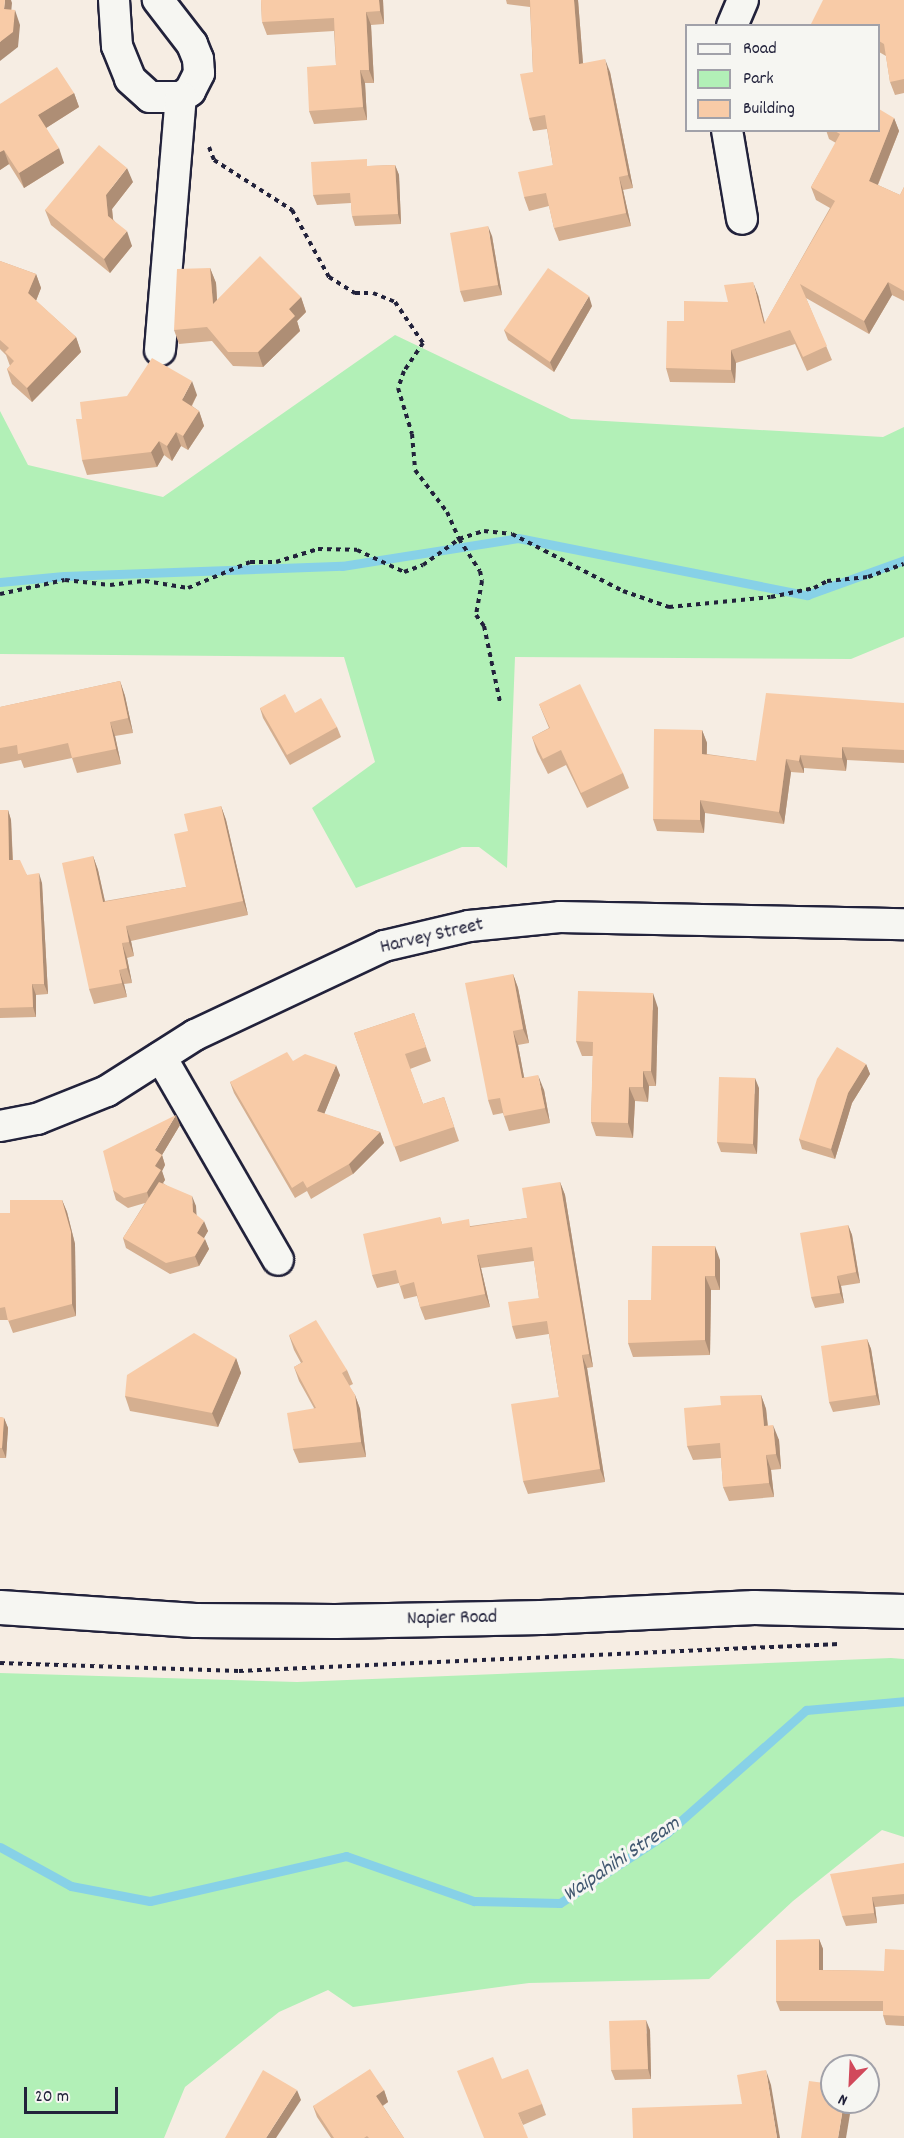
<!DOCTYPE html>
<html>
<head>
<meta charset="utf-8">
<style>
  body { margin:0 }
  #map { position:relative; width:904px; height:2138px; overflow:hidden; background:#f6ede3; font-family:Dekko,sans-serif }
  div>[style] { position:absolute }
  [style*='--x'] { left:calc(var(--x)*1px); top:calc(var(--y)*1px); width:calc(var(--w)*1px); rotate:calc(var(--a)*1deg) }
  .green>* { inset:0; background:#b2f0b7 }
  .stream>* { height:9px; margin:-4.5px; padding:0 4.5px; transform-origin:4.5px; border-radius:4.5px; background:#87d1e7 }
  .path>* { height:4px; margin-top:-2px; transform-origin:0; background:repeating-linear-gradient(90deg,#22223b 0 4.5px,transparent 0 9px) }
  .roads { filter:drop-shadow(2px 0 #22223b) drop-shadow(-2px 0 #22223b) drop-shadow(0 2px #22223b) drop-shadow(0 -2px #22223b) }
  .minor>* { height:30px; margin:-15px; padding:0 15px; transform-origin:15px; border-radius:15px; background:#f6f6f2 }
  .major>* { height:33px; margin:-16.5px; padding:0 16.5px; transform-origin:16.5px; border-radius:16.5px; background:#f6f6f2 }
  .wall>* { inset:0; background:#d5af90 }
  .shaded-wall>* { inset:0; background:#ae8e75 }
  .building>* { inset:0; background:#f8cba7 }
  span { translate:-50% -50%; white-space:nowrap; text-align:center; line-height:1.15; -webkit-text-stroke:6px #f6f6f2; paint-order:stroke }
  .street-label { font-size:20px; color:#22223b }
  .water-label { font-size:21px; color:#40576f; font-style:italic }
  .legend { position:absolute; left:685px; top:24px; width:195px; height:108px; box-sizing:border-box; background:#f6f6f2; border:2px solid #a1a1a9; margin:0; padding:8px 10px; list-style:none; font-size:18px; color:#22223b }
  .legend li { display:flex; align-items:center; gap:12px; height:30px }
  .legend b { width:30px; border:2px solid #a1a1a9 }
  .north { position:absolute; left:820px; top:2054px; width:60px; height:60px; box-sizing:border-box; background:#f6f6f2; border:2px solid #a1a1a9; border-radius:50%; rotate:204deg; font-size:16px; font-weight:700; line-height:24px; text-align:center; color:#22223b }
  .north::after { content:''; display:block; margin:auto; width:21px; height:27px; background:#d1495b; clip-path:polygon(50% 0,100% 100%,50% 72%,0 100%) }
  .scale { position:absolute; left:24px; top:2087px; width:94px; height:27px; box-sizing:border-box; border:3px solid #22223b; border-top:0; padding-left:8px; font-size:18px; line-height:21px; white-space:nowrap; color:#22223b; -webkit-text-stroke:4px #f6f6f2; paint-order:stroke }
</style>
</head>
<body>
<div id="map">
  <div class="green">
    <i style="clip-path:polygon(395px 335px,571px 419px,883px 437px,904px 427px,904px 637px,851px 659px,515px 657px,507px 868px,479px 847px,462px 847px,356px 888px,312px 808px,375px 762px,344px 657px,0 654px,0 411px,28px 465px,163px 497px)"></i>
    <i style="clip-path:polygon(891px 1658px,904px 1659px,904px 1837px,882px 1830px,793px 1901px,709px 1979px,529px 1983px,353px 2007px,328px 1990px,279px 2012px,185px 2087px,164px 2138px,0 2138px,0 1673px,297px 1682px)"></i>
  </div>
  <div class="stream">
    <i style="--x:0;--y:582;--w:64;--a:-5.4"></i>
    <i style="--x:64;--y:576;--w:278;--a:-2.1"></i>
    <i style="--x:342;--y:566;--w:178;--a:-9"></i>
    <i style="--x:518;--y:538;--w:295;--a:11.2"></i>
    <i style="--x:807;--y:595;--w:103;--a:-19.8"></i>
    <i style="--x:0;--y:1847;--w:81;--a:28.8"></i>
    <i style="--x:71;--y:1886;--w:80;--a:10.8"></i>
    <i style="--x:150;--y:1901;--w:201;--a:-12.9"></i>
    <i style="--x:346;--y:1856;--w:136;--a:19.4"></i>
    <i style="--x:474;--y:1901;--w:86;--a:1.3"></i>
    <i style="--x:560;--y:1903;--w:128;--a:-33.2"></i>
    <i style="--x:667;--y:1833;--w:186;--a:-41.5"></i>
    <i style="--x:806;--y:1710;--w:98;--a:-5.2"></i>
  </div>
  <div class="path">
    <i style="--x:209;--y:147;--w:14;--a:69"></i>
    <i style="--x:214;--y:160;--w:93;--a:32.7"></i>
    <i style="--x:292;--y:210;--w:77;--a:61.1"></i>
    <i style="--x:329;--y:277;--w:31;--a:32"></i>
    <i style="--x:355;--y:293;--w:18;--a:0"></i>
    <i style="--x:373;--y:293;--w:24;--a:22"></i>
    <i style="--x:395;--y:302;--w:50;--a:55.7"></i>
    <i style="--x:423;--y:343;--w:34;--a:124"></i>
    <i style="--x:404;--y:371;--w:18;--a:109"></i>
    <i style="--x:398;--y:388;--w:48;--a:73.1"></i>
    <i style="--x:412;--y:434;--w:36;--a:85"></i>
    <i style="--x:415;--y:470;--w:53;--a:52.7"></i>
    <i style="--x:447;--y:512;--w:30;--a:66"></i>
    <i style="--x:459;--y:539;--w:38;--a:57"></i>
    <i style="--x:480;--y:571;--w:10;--a:79"></i>
    <i style="--x:482;--y:581;--w:35;--a:100"></i>
    <i style="--x:476;--y:615;--w:14;--a:54"></i>
    <i style="--x:484;--y:626;--w:78;--a:78.1"></i>
    <i style="--x:0;--y:594;--w:66;--a:-12.2"></i>
    <i style="--x:65;--y:580;--w:45;--a:6.3"></i>
    <i style="--x:110;--y:585;--w:35;--a:-7"></i>
    <i style="--x:145;--y:581;--w:44;--a:9.2"></i>
    <i style="--x:188;--y:588;--w:67;--a:-22.8"></i>
    <i style="--x:250;--y:562;--w:26;--a:0"></i>
    <i style="--x:276;--y:562;--w:44;--a:-17.2"></i>
    <i style="--x:318;--y:549;--w:39;--a:1"></i>
    <i style="--x:357;--y:550;--w:52;--a:25.1"></i>
    <i style="--x:404;--y:572;--w:20;--a:-20"></i>
    <i style="--x:423;--y:565;--w:44;--a:-35.8"></i>
    <i style="--x:459;--y:539;--w:26;--a:-18"></i>
    <i style="--x:484;--y:531;--w:28;--a:6"></i>
    <i style="--x:512;--y:534;--w:125;--a:27.2"></i>
    <i style="--x:623;--y:591;--w:49;--a:19.2"></i>
    <i style="--x:669;--y:607;--w:102;--a:-5.6"></i>
    <i style="--x:771;--y:597;--w:44;--a:-11.8"></i>
    <i style="--x:814;--y:588;--w:15;--a:-28"></i>
    <i style="--x:827;--y:581;--w:41;--a:-5.6"></i>
    <i style="--x:868;--y:577;--w:38;--a:-20"></i>
    <i style="--x:0;--y:1663;--w:239;--a:1.9"></i>
    <i style="--x:239;--y:1671;--w:601;--a:-2.58"></i>
  </div>
  <div class="roads">
    <div class="minor">
      <i style="--x:114;--y:0;--w:46;--a:86.3"></i>
      <i style="--x:117;--y:46;--w:35;--a:68"></i>
      <i style="--x:130;--y:79;--w:27;--a:42"></i>
      <i style="--x:150;--y:97;--w:31;--a:0"></i>
      <i style="--x:181;--y:97;--w:11;--a:-34"></i>
      <i style="--x:190;--y:91;--w:20;--a:-63"></i>
      <i style="--x:199;--y:73;--w:14;--a:-94"></i>
      <i style="--x:198;--y:59;--w:16;--a:-112"></i>
      <i style="--x:192;--y:44;--w:56;--a:-127.7"></i>
      <i style="--x:732;--y:26;--w:28;--a:-67"></i>
      <i style="--x:727;--y:130;--w:90;--a:80.4"></i>
      <i style="--x:160;--y:350;--w:254;--a:-85.3"></i>
      <i style="--x:161;--y:1057;--w:234;--a:60"></i>
      <i style="--x:0;--y:1126;--w:38;--a:-11"></i>
      <i style="--x:37;--y:1119;--w:75;--a:-21.8"></i>
      <i style="--x:107;--y:1091;--w:104;--a:-32.5"></i>
      <i style="--x:195;--y:1035;--w:209;--a:-25.2"></i>
      <i style="--x:384;--y:946;--w:87;--a:-13.2"></i>
      <i style="--x:469;--y:926;--w:91;--a:-5.6"></i>
      <i style="--x:560;--y:917;--w:344;--a:1.2"></i>
    </div>
    <div class="major">
      <i style="--x:0;--y:1607;--w:195;--a:3.8"></i>
      <i style="--x:195;--y:1620;--w:140;--a:0.4"></i>
      <i style="--x:335;--y:1621;--w:206;--a:-1.1"></i>
      <i style="--x:541;--y:1617;--w:213;--a:-2.7"></i>
      <i style="--x:754;--y:1607;--w:150;--a:1.5"></i>
    </div>
  </div>
  <div class="wall">
    <i style="clip-path:polygon(261px 0,383px 0,384px 24px,371px 25px,374px 83px,365px 83px,367px 120px,314px 124px,309px 111px,336px 65px,334px 31px,267px 35px,262px 22px)"></i>
    <i style="clip-path:polygon(506px 0,578px 0,583px 63px,610px 72px,633px 188px,623px 190px,631px 226px,559px 241px,554px 228px,549px 206px,529px 211px,524px 197px,553px 165px,547px 129px,533px 131px,529px 118px,533px 72px,530px 7px,507px 4px)"></i>
    <i style="clip-path:polygon(904px 0,904px 93px,895px 95px,890px 82px,886px 56px,879px 52px,879px 26px)"></i>
    <i style="clip-path:polygon(74px 93px,79px 107px,46px 128px,64px 163px,24px 188px,9px 164px,0 170px,0 104px)"></i>
    <i style="clip-path:polygon(894px 118px,899px 131px,878px 185px,900px 195px,904px 187px,904px 301px,892px 295px,869px 334px,806px 298px,832px 360px,807px 371px,795px 344px,736px 363px,735px 383px,670px 382px,666px 368px,684px 321px,728px 302px,758px 295px,765px 323px,830px 208px,816px 200px,811px 187px,836px 143px,829px 139px,826px 130px,879px 130px)"></i>
    <i style="clip-path:polygon(395px 165px,399px 175px,401px 224px,355px 226px,352px 216px,351px 203px,317px 205px,313px 195px,369px 166px)"></i>
    <i style="clip-path:polygon(133px 182px,112px 209px,113px 219px,132px 246px,110px 273px,51px 225px,45px 210px)"></i>
    <i style="clip-path:polygon(492px 236px,502px 295px,464px 302px,460px 291px)"></i>
    <i style="clip-path:polygon(0 261px,36px 274px,41px 288px,36px 301px,76px 337px,81px 352px,32px 402px,12px 384px,7px 369px,10px 366px,6px 355px,0 349px)"></i>
    <i style="clip-path:polygon(210px 268px,216px 283px,217px 300px,301px 297px,306px 312px,297px 321px,300px 331px,263px 367px,233px 366px,212px 341px,179px 344px,174px 330px)"></i>
    <i style="clip-path:polygon(592px 306px,554px 372px,508px 340px,504px 330px)"></i>
    <i style="clip-path:polygon(197px 395px,192px 406px,199px 411px,204px 426px,188px 450px,181px 446px,172px 461px,164px 455px,157px 467px,87px 475px,82px 460px,82px 419px)"></i>
    <i style="clip-path:polygon(120px 681px,125px 696px,133px 733px,115px 736px,121px 764px,77px 773px,72px 758px,24px 768px,21px 760px,0 764px,0 707px)"></i>
    <i style="clip-path:polygon(904px 703px,904px 763px,847px 760px,846px 771px,804px 768px,804px 773px,791px 772px,784px 824px,705px 813px,704px 833px,657px 831px,653px 819px,702px 730px,707px 743px,707px 754px,756px 761px)"></i>
    <i style="clip-path:polygon(539px 704px,623px 773px,629px 788px,587px 808px,566px 765px,548px 774px,537px 752px,532px 737px,549px 728px)"></i>
    <i style="clip-path:polygon(260px 708px,295px 713px,337px 727px,341px 737px,290px 765px,263px 718px)"></i>
    <i style="clip-path:polygon(221px 806px,226px 820px,248px 915px,131px 941px,134px 956px,127px 958px,132px 983px,124px 984px,127px 997px,94px 1004px,89px 989px,93px 856px,98px 870px,105px 901px,186px 887px,188px 831px)"></i>
    <i style="clip-path:polygon(0 810px,8px 810px,11px 820px,13px 860px,27px 875px,42px 883px,48px 994px,36px 995px,36px 1017px,0 1018px)"></i>
    <i style="clip-path:polygon(513px 974px,518px 988px,529px 1043px,518px 1045px,524px 1077px,544px 1090px,550px 1123px,509px 1131px,503px 1113px,493px 1115px,488px 1100px)"></i>
    <i style="clip-path:polygon(658px 1008px,656px 1086px,649px 1086px,648px 1102px,635px 1101px,633px 1138px,596px 1136px,591px 1122px,593px 1056px,582px 1056px,576px 1041px)"></i>
    <i style="clip-path:polygon(414px 1013px,431px 1061px,410px 1069px,423px 1104px,444px 1097px,459px 1141px,400px 1162px,354px 1033px)"></i>
    <i style="clip-path:polygon(293px 1061px,340px 1075px,324px 1114px,380px 1132px,384px 1143px,353px 1174px,311px 1199px,307px 1191px,295px 1198px,234px 1093px,230px 1082px)"></i>
    <i style="clip-path:polygon(866px 1064px,870px 1074px,852px 1103px,835px 1159px,802px 1149px,799px 1139px)"></i>
    <i style="clip-path:polygon(759px 1088px,757px 1154px,721px 1152px,717px 1142px)"></i>
    <i style="clip-path:polygon(180px 1125px,162px 1155px,165px 1165px,162px 1171px,165px 1180px,163px 1183px,196px 1206px,196px 1215px,208px 1231px,204px 1238px,209px 1249px,199px 1266px,170px 1274px,126px 1248px,123px 1238px,145px 1203px,128px 1208px,116px 1200px,113px 1190px)"></i>
    <i style="clip-path:polygon(560px 1182px,565px 1195px,593px 1367px,587px 1368px,605px 1482px,528px 1494px,523px 1481px,559px 1397px,549px 1334px,516px 1339px,512px 1326px,539px 1298px,534px 1261px,481px 1268px,490px 1307px,425px 1320px,420px 1307px,417px 1296px,404px 1299px,399px 1283px,377px 1288px,372px 1275px,440px 1217px,442px 1224px,471px 1226px,527px 1218px)"></i>
    <i style="clip-path:polygon(62px 1200px,67px 1212px,75px 1244px,76px 1316px,13px 1333px,8px 1320px,0 1320px,0 1213px,10px 1213px)"></i>
    <i style="clip-path:polygon(848px 1225px,852px 1235px,860px 1283px,841px 1286px,844px 1303px,815px 1308px,811px 1297px)"></i>
    <i style="clip-path:polygon(720px 1260px,720px 1290px,711px 1290px,710px 1355px,633px 1357px,628px 1343px,651px 1300px)"></i>
    <i style="clip-path:polygon(289px 1335px,347px 1370px,353px 1384px,349px 1386px,355px 1395px,360px 1409px,366px 1457px,299px 1463px,293px 1449px,314px 1408px,299px 1381px,294px 1367px,301px 1363px,294px 1350px)"></i>
    <i style="clip-path:polygon(867px 1339px,871px 1349px,880px 1405px,833px 1412px,829px 1402px)"></i>
    <i style="clip-path:polygon(236px 1358px,241px 1373px,218px 1427px,130px 1411px,125px 1396px)"></i>
    <i style="clip-path:polygon(761px 1395px,766px 1409px,768px 1426px,779px 1440px,781px 1469px,771px 1470px,774px 1497px,729px 1501px,723px 1487px,721px 1458px,693px 1460px,687px 1446px,721px 1405px)"></i>
    <i style="clip-path:polygon(0 1417px,4px 1418px,8px 1428px,6px 1458px,0 1458px)"></i>
    <i style="clip-path:polygon(904px 1863px,904px 1904px,875px 1907px,877px 1923px,846px 1926px,842px 1916px)"></i>
    <i style="clip-path:polygon(819px 1939px,823px 1949px,823px 1970px,884px 1971px,904px 1950px,904px 2026px,886px 2025px,883px 2015px,883px 2011px,780px 2011px,776px 2001px)"></i>
    <i style="clip-path:polygon(650px 2030px,651px 2079px,615px 2080px,611px 2070px)"></i>
    <i style="clip-path:polygon(502px 2079px,542px 2104px,546px 2115px,523px 2125px)"></i>
    <i style="clip-path:polygon(384px 2090px,388px 2102px,383px 2106px,404px 2138px,331px 2138px,317px 2117px,313px 2106px)"></i>
  </div>
  <div class="shaded-wall">
    <i style="clip-path:polygon(5px 0,11px 0,12px 3px,10px 24px,4px 9px)"></i>
    <i style="clip-path:polygon(379px 0,383px 0,384px 24px,380px 11px)"></i>
    <i style="clip-path:polygon(574px 0,578px 0,584px 77px,579px 64px)"></i>
    <i style="clip-path:polygon(15px 10px,20px 25px,18px 47px,0 61px,0 42px)"></i>
    <i style="clip-path:polygon(366px 12px,371px 25px,374px 83px,369px 70px)"></i>
    <i style="clip-path:polygon(605px 59px,610px 72px,633px 188px,628px 175px)"></i>
    <i style="clip-path:polygon(360px 70px,365px 83px,367px 120px,363px 107px)"></i>
    <i style="clip-path:polygon(74px 93px,79px 107px,43px 130px,38px 115px)"></i>
    <i style="clip-path:polygon(894px 118px,899px 131px,874px 194px,869px 181px)"></i>
    <i style="clip-path:polygon(59px 148px,64px 163px,24px 188px,19px 173px)"></i>
    <i style="clip-path:polygon(4px 150px,9px 164px,0 170px,0 152px)"></i>
    <i style="clip-path:polygon(395px 165px,399px 175px,401px 224px,398px 214px)"></i>
    <i style="clip-path:polygon(127px 168px,133px 182px,112px 209px,114px 230px,108px 216px,106px 195px)"></i>
    <i style="clip-path:polygon(619px 177px,623px 190px,631px 226px,626px 213px)"></i>
    <i style="clip-path:polygon(488px 226px,492px 236px,502px 295px,498px 285px)"></i>
    <i style="clip-path:polygon(127px 231px,132px 246px,110px 273px,104px 259px)"></i>
    <i style="clip-path:polygon(210px 268px,216px 283px,218px 318px,213px 304px)"></i>
    <i style="clip-path:polygon(36px 274px,41px 288px,33px 308px,28px 293px)"></i>
    <i style="clip-path:polygon(753px 282px,758px 295px,768px 338px,764px 324px)"></i>
    <i style="clip-path:polygon(888px 282px,892px 295px,869px 334px,864px 321px)"></i>
    <i style="clip-path:polygon(589px 296px,592px 306px,554px 372px,550px 362px)"></i>
    <i style="clip-path:polygon(301px 297px,306px 312px,297px 321px,300px 331px,263px 367px,258px 352px,289px 309px)"></i>
    <i style="clip-path:polygon(76px 337px,81px 352px,32px 402px,27px 388px)"></i>
    <i style="clip-path:polygon(731px 350px,736px 363px,735px 383px,731px 370px)"></i>
    <i style="clip-path:polygon(192px 381px,197px 395px,187px 414px,182px 400px)"></i>
    <i style="clip-path:polygon(199px 411px,204px 426px,188px 450px,183px 436px)"></i>
    <i style="clip-path:polygon(176px 432px,181px 446px,172px 461px,167px 446px)"></i>
    <i style="clip-path:polygon(159px 441px,164px 455px,157px 467px,151px 452px)"></i>
    <i style="clip-path:polygon(120px 681px,125px 696px,133px 733px,128px 718px)"></i>
    <i style="clip-path:polygon(110px 722px,115px 736px,121px 764px,116px 749px)"></i>
    <i style="clip-path:polygon(702px 730px,707px 743px,706px 766px,702px 754px)"></i>
    <i style="clip-path:polygon(842px 747px,847px 760px,846px 771px,842px 758px)"></i>
    <i style="clip-path:polygon(800px 755px,804px 768px,804px 773px,799px 761px)"></i>
    <i style="clip-path:polygon(786px 759px,791px 772px,784px 824px,779px 812px)"></i>
    <i style="clip-path:polygon(700px 800px,705px 813px,704px 833px,700px 820px)"></i>
    <i style="clip-path:polygon(221px 806px,226px 820px,248px 915px,243px 901px)"></i>
    <i style="clip-path:polygon(8px 810px,11px 820px,13px 871px,9px 860px)"></i>
    <i style="clip-path:polygon(93px 856px,98px 870px,108px 916px,103px 902px)"></i>
    <i style="clip-path:polygon(39px 873px,42px 883px,48px 994px,44px 984px)"></i>
    <i style="clip-path:polygon(126px 926px,131px 941px,134px 956px,129px 942px)"></i>
    <i style="clip-path:polygon(122px 943px,127px 958px,132px 983px,127px 968px)"></i>
    <i style="clip-path:polygon(119px 970px,124px 984px,127px 997px,122px 983px)"></i>
    <i style="clip-path:polygon(513px 974px,518px 988px,529px 1043px,523px 1029px)"></i>
    <i style="clip-path:polygon(32px 984px,36px 995px,36px 1017px,33px 1007px)"></i>
    <i style="clip-path:polygon(653px 993px,658px 1008px,656px 1086px,651px 1071px)"></i>
    <i style="clip-path:polygon(513px 1031px,518px 1045px,527px 1093px,522px 1078px)"></i>
    <i style="clip-path:polygon(866px 1064px,870px 1074px,852px 1103px,835px 1159px,831px 1149px,848px 1093px)"></i>
    <i style="clip-path:polygon(336px 1065px,340px 1075px,321px 1122px,317px 1111px)"></i>
    <i style="clip-path:polygon(643px 1071px,649px 1086px,648px 1102px,643px 1087px)"></i>
    <i style="clip-path:polygon(538px 1075px,544px 1090px,550px 1123px,545px 1108px)"></i>
    <i style="clip-path:polygon(755px 1078px,759px 1088px,757px 1154px,753px 1144px)"></i>
    <i style="clip-path:polygon(629px 1087px,635px 1101px,633px 1138px,628px 1123px)"></i>
    <i style="clip-path:polygon(176px 1115px,180px 1125px,162px 1155px,165px 1165px,162px 1171px,165px 1180px,150px 1202px,147px 1192px,155px 1166px,155px 1150px)"></i>
    <i style="clip-path:polygon(380px 1132px,384px 1143px,353px 1174px,349px 1164px)"></i>
    <i style="clip-path:polygon(560px 1182px,565px 1195px,593px 1367px,589px 1354px)"></i>
    <i style="clip-path:polygon(192px 1196px,196px 1206px,197px 1222px,193px 1212px)"></i>
    <i style="clip-path:polygon(62px 1200px,67px 1212px,75px 1244px,76px 1316px,72px 1304px)"></i>
    <i style="clip-path:polygon(204px 1221px,208px 1231px,201px 1243px,197px 1233px)"></i>
    <i style="clip-path:polygon(848px 1225px,852px 1235px,860px 1283px,856px 1272px)"></i>
    <i style="clip-path:polygon(205px 1239px,209px 1249px,199px 1266px,195px 1256px)"></i>
    <i style="clip-path:polygon(715px 1246px,720px 1260px,720px 1290px,715px 1276px)"></i>
    <i style="clip-path:polygon(477px 1255px,481px 1268px,490px 1307px,485px 1294px)"></i>
    <i style="clip-path:polygon(705px 1276px,711px 1290px,710px 1355px,705px 1340px)"></i>
    <i style="clip-path:polygon(837px 1276px,841px 1286px,844px 1303px,840px 1293px)"></i>
    <i style="clip-path:polygon(867px 1339px,871px 1349px,880px 1405px,876px 1395px)"></i>
    <i style="clip-path:polygon(582px 1355px,587px 1368px,605px 1482px,600px 1469px)"></i>
    <i style="clip-path:polygon(236px 1358px,241px 1373px,218px 1427px,212px 1413px)"></i>
    <i style="clip-path:polygon(355px 1395px,360px 1409px,366px 1457px,361px 1442px)"></i>
    <i style="clip-path:polygon(761px 1395px,766px 1409px,769px 1441px,764px 1426px)"></i>
    <i style="clip-path:polygon(4px 1418px,8px 1428px,6px 1458px,2px 1448px)"></i>
    <i style="clip-path:polygon(773px 1425px,779px 1440px,781px 1469px,776px 1454px)"></i>
    <i style="clip-path:polygon(766px 1455px,771px 1470px,774px 1497px,769px 1483px)"></i>
    <i style="clip-path:polygon(872px 1897px,875px 1907px,877px 1923px,874px 1913px)"></i>
    <i style="clip-path:polygon(819px 1939px,823px 1949px,823px 1981px,819px 1970px)"></i>
    <i style="clip-path:polygon(646px 2020px,650px 2030px,651px 2079px,648px 2069px)"></i>
    <i style="clip-path:polygon(766px 2070px,771px 2085px,780px 2138px,777px 2138px)"></i>
    <i style="clip-path:polygon(297px 2090px,301px 2100px,276px 2138px,266px 2138px)"></i>
    <i style="clip-path:polygon(384px 2090px,388px 2102px,380px 2107px,376px 2096px)"></i>
    <i style="clip-path:polygon(844px 2102px,852px 2102px,846px 2138px,838px 2138px)"></i>
  </div>
  <div class="building">
    <i style="clip-path:polygon(0 0,5px 0,4px 9px,15px 10px,13px 32px,0 42px)"></i>
    <i style="clip-path:polygon(261px 0,379px 0,380px 11px,366px 12px,369px 70px,360px 70px,363px 107px,309px 111px,307px 67px,336px 65px,334px 18px,262px 22px)"></i>
    <i style="clip-path:polygon(530px 0,574px 0,579px 64px,605px 59px,628px 175px,619px 177px,626px 213px,554px 228px,546px 193px,524px 197px,518px 172px,553px 165px,545px 115px,529px 118px,520px 74px,533px 72px)"></i>
    <i style="clip-path:polygon(823px 0,904px 0,904px 79px,890px 82px,884px 44px,879px 41px,879px 26px,810px 26px)"></i>
    <i style="clip-path:polygon(57px 67px,74px 93px,38px 115px,59px 148px,19px 173px,4px 150px,0 152px,0 104px)"></i>
    <i style="clip-path:polygon(879px 109px,894px 118px,869px 181px,900px 195px,904px 187px,904px 291px,888px 282px,864px 321px,800px 284px,827px 346px,803px 357px,790px 330px,731px 350px,731px 370px,666px 368px,667px 321px,684px 321px,684px 301px,728px 302px,724px 285px,753px 282px,764px 324px,835px 201px,811px 187px,840px 134px,833px 130px,879px 130px)"></i>
    <i style="clip-path:polygon(99px 145px,127px 168px,106px 195px,108px 216px,127px 231px,104px 259px,45px 210px)"></i>
    <i style="clip-path:polygon(367px 159px,367px 166px,395px 165px,398px 214px,352px 216px,350px 193px,313px 195px,311px 162px)"></i>
    <i style="clip-path:polygon(488px 226px,498px 285px,460px 291px,450px 233px)"></i>
    <i style="clip-path:polygon(260px 256px,301px 297px,289px 309px,295px 316px,258px 352px,228px 352px,207px 327px,174px 330px,177px 269px,210px 268px,213px 304px)"></i>
    <i style="clip-path:polygon(0 261px,36px 274px,28px 293px,76px 337px,27px 388px,7px 369px,14px 361px,5px 352px,9px 348px,0 340px)"></i>
    <i style="clip-path:polygon(548px 268px,589px 296px,550px 362px,504px 330px)"></i>
    <i style="clip-path:polygon(152px 358px,192px 381px,182px 400px,199px 411px,183px 436px,176px 432px,167px 446px,159px 441px,151px 452px,82px 460px,76px 419px,82px 419px,80px 402px,127px 396px)"></i>
    <i style="clip-path:polygon(120px 681px,128px 718px,110px 722px,116px 749px,72px 758px,68px 743px,18px 754px,17px 745px,0 748px,0 707px)"></i>
    <i style="clip-path:polygon(580px 684px,623px 773px,581px 793px,561px 750px,543px 759px,532px 737px,550px 728px,539px 704px)"></i>
    <i style="clip-path:polygon(766px 693px,904px 703px,904px 750px,842px 747px,842px 758px,800px 755px,799px 761px,786px 759px,779px 812px,700px 800px,700px 820px,653px 819px,654px 729px,702px 730px,702px 754px,756px 761px)"></i>
    <i style="clip-path:polygon(285px 694px,295px 713px,321px 698px,337px 727px,287px 755px,260px 708px)"></i>
    <i style="clip-path:polygon(221px 806px,243px 901px,126px 926px,129px 942px,122px 943px,127px 968px,119px 970px,122px 983px,89px 989px,62px 863px,93px 856px,103px 902px,186px 887px,174px 834px,188px 831px,184px 814px)"></i>
    <i style="clip-path:polygon(0 810px,8px 810px,9px 860px,20px 860px,27px 875px,39px 873px,44px 984px,32px 984px,33px 1007px,0 1008px)"></i>
    <i style="clip-path:polygon(513px 974px,523px 1029px,513px 1031px,522px 1078px,538px 1075px,545px 1108px,504px 1116px,500px 1098px,488px 1100px,465px 983px)"></i>
    <i style="clip-path:polygon(578px 991px,653px 993px,651px 1071px,643px 1071px,643px 1087px,629px 1087px,628px 1123px,591px 1122px,593px 1042px,576px 1041px)"></i>
    <i style="clip-path:polygon(414px 1013px,426px 1047px,405px 1054px,423px 1104px,444px 1097px,454px 1127px,394px 1147px,354px 1033px)"></i>
    <i style="clip-path:polygon(837px 1047px,866px 1064px,848px 1093px,831px 1149px,799px 1139px,817px 1079px)"></i>
    <i style="clip-path:polygon(287px 1052px,293px 1061px,305px 1054px,336px 1065px,317px 1111px,380px 1132px,349px 1164px,307px 1188px,303px 1181px,292px 1188px,230px 1082px)"></i>
    <i style="clip-path:polygon(719px 1077px,755px 1078px,753px 1144px,717px 1142px)"></i>
    <i style="clip-path:polygon(176px 1115px,155px 1150px,162px 1155px,155px 1166px,161px 1170px,147px 1192px,124px 1198px,113px 1190px,103px 1151px)"></i>
    <i style="clip-path:polygon(159px 1182px,192px 1196px,193px 1212px,204px 1221px,197px 1233px,205px 1239px,195px 1256px,166px 1263px,123px 1238px)"></i>
    <i style="clip-path:polygon(560px 1182px,589px 1354px,582px 1355px,600px 1469px,523px 1481px,511px 1404px,559px 1397px,547px 1321px,512px 1326px,508px 1302px,539px 1298px,532px 1247px,477px 1255px,485px 1294px,420px 1307px,414px 1282px,400px 1286px,396px 1270px,372px 1275px,363px 1234px,440px 1217px,442px 1224px,469px 1219px,470px 1227px,527px 1218px,522px 1188px)"></i>
    <i style="clip-path:polygon(10px 1200px,62px 1200px,71px 1232px,72px 1304px,8px 1321px,5px 1307px,0 1308px,0 1213px,10px 1213px)"></i>
    <i style="clip-path:polygon(848px 1225px,856px 1272px,837px 1276px,840px 1293px,811px 1297px,800px 1233px)"></i>
    <i style="clip-path:polygon(652px 1246px,715px 1246px,715px 1276px,705px 1276px,705px 1340px,628px 1343px,628px 1300px,651px 1300px)"></i>
    <i style="clip-path:polygon(316px 1320px,347px 1370px,342px 1373px,355px 1395px,361px 1442px,293px 1449px,287px 1413px,316px 1408px,294px 1367px,303px 1362px,289px 1335px)"></i>
    <i style="clip-path:polygon(194px 1333px,236px 1358px,212px 1413px,125px 1396px,127px 1375px)"></i>
    <i style="clip-path:polygon(867px 1339px,876px 1395px,829px 1402px,821px 1346px)"></i>
    <i style="clip-path:polygon(761px 1395px,764px 1426px,773px 1425px,776px 1454px,766px 1455px,769px 1483px,723px 1487px,720px 1443px,687px 1446px,684px 1408px,721px 1405px,720px 1396px)"></i>
    <i style="clip-path:polygon(0 1417px,4px 1418px,2px 1448px,0 1448px)"></i>
    <i style="clip-path:polygon(904px 1863px,904px 1894px,872px 1897px,874px 1913px,842px 1916px,830px 1874px)"></i>
    <i style="clip-path:polygon(819px 1939px,819px 1970px,884px 1971px,885px 1949px,904px 1950px,904px 2016px,883px 2015px,883px 2001px,776px 2001px,776px 1940px)"></i>
    <i style="clip-path:polygon(646px 2020px,648px 2069px,611px 2070px,609px 2021px)"></i>
    <i style="clip-path:polygon(493px 2057px,502px 2079px,528px 2069px,542px 2104px,518px 2113px,528px 2138px,484px 2138px,457px 2071px)"></i>
    <i style="clip-path:polygon(370px 2069px,384px 2090px,376px 2096px,404px 2138px,369px 2138px,367px 2136px,364px 2138px,334px 2138px,313px 2106px)"></i>
    <i style="clip-path:polygon(263px 2070px,297px 2090px,266px 2138px,225px 2138px)"></i>
    <i style="clip-path:polygon(766px 2070px,777px 2138px,633px 2138px,632px 2108px,742px 2104px,737px 2075px)"></i>
    <i style="clip-path:polygon(809px 2081px,832px 2084px,832px 2102px,844px 2102px,838px 2138px,801px 2138px)"></i>
  </div>
  <div class="street-label">
    <span style="left:432px;top:937px;rotate:-13deg">Harvey Street</span>
    <span style="left:452px;top:1619px;rotate:-1deg">Napier Road</span>
  </div>
  <div class="water-label">
    <span style="left:622px;top:1860px;rotate:-34deg">Waipahihi Stream</span>
  </div>
  <ul class="legend">
  <li><b style="height:8px;background:#f6f6f2"></b>Road</li>
  <li><b style="height:16px;background:#b2f0b7"></b>Park</li>
  <li><b style="height:16px;background:#f8cba7"></b>Building</li>
  </ul>
  <div class="north">N</div>
  <div class="scale">20 m</div>
</div>
</body>
</html>
